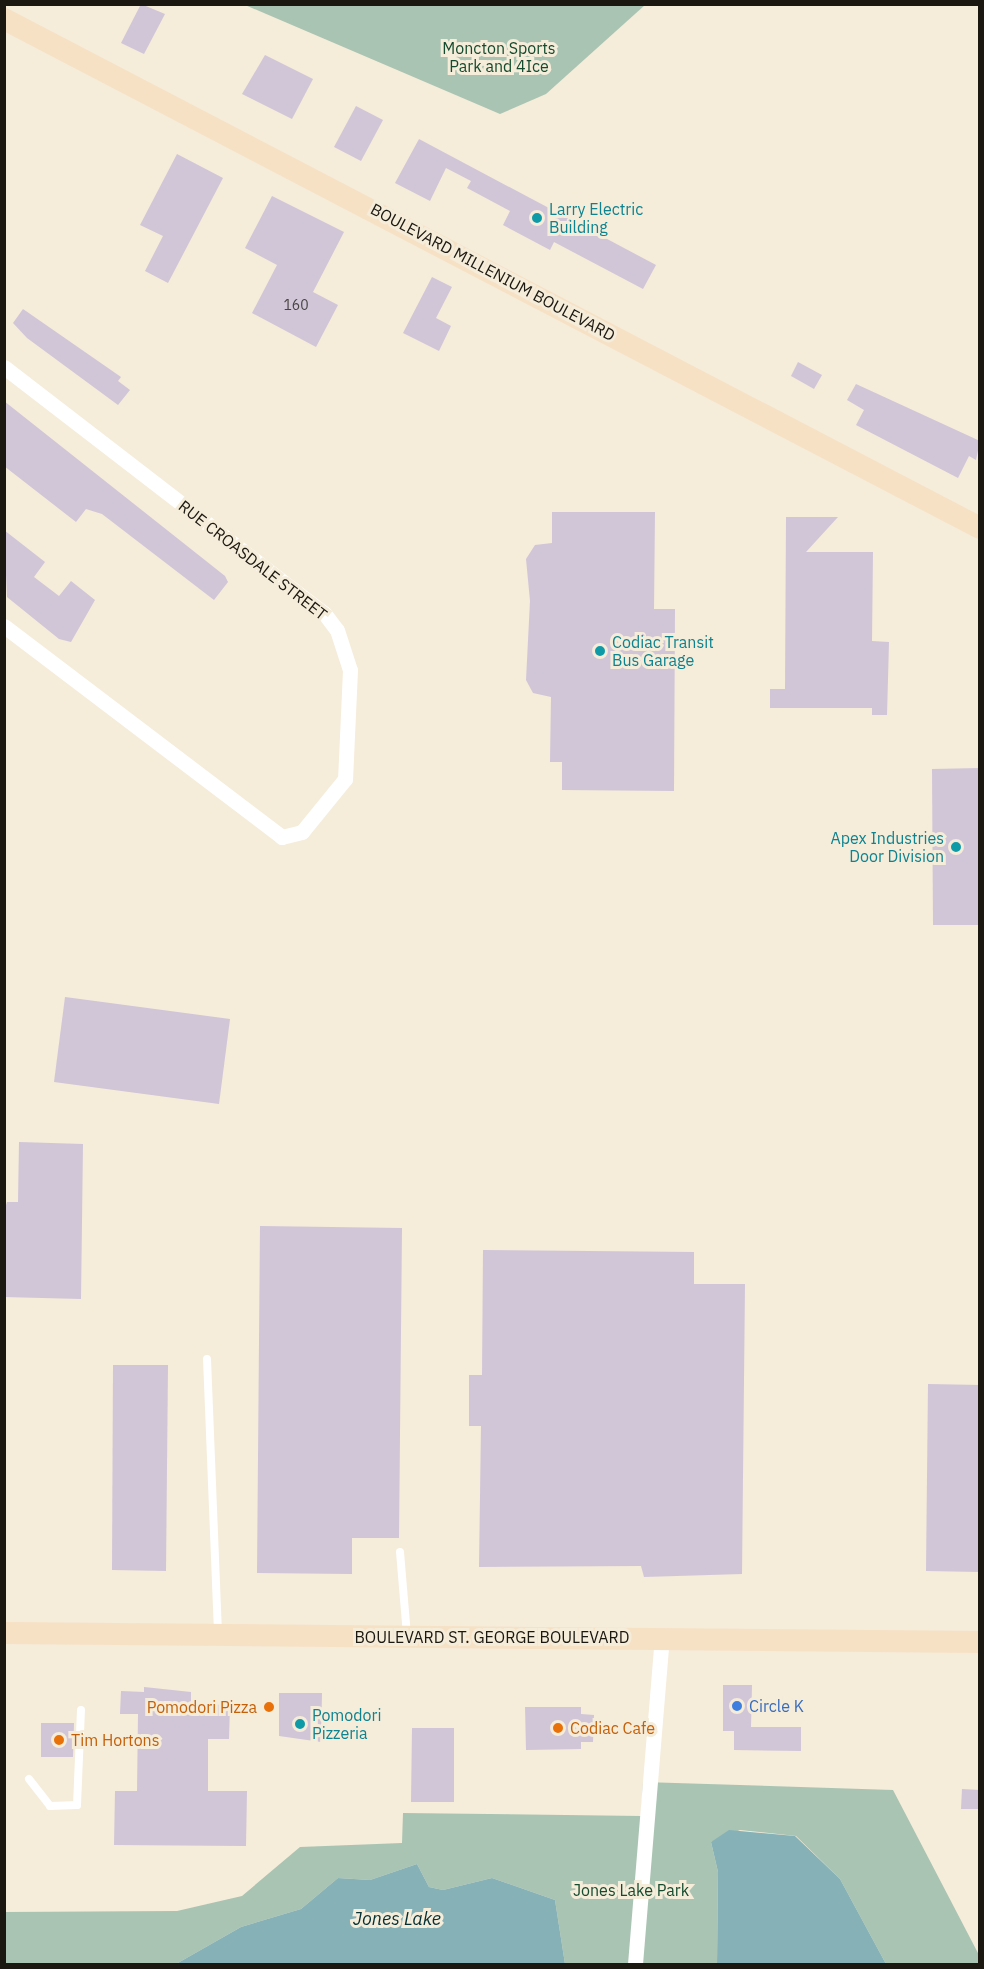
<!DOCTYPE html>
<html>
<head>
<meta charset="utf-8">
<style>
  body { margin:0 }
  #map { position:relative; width:984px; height:1969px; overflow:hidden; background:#f5ecda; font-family:"IBM Plex Sans",sans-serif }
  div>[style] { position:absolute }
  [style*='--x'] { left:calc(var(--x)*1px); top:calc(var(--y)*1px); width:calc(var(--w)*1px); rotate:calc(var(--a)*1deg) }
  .green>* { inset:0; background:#a9c4b2 }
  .water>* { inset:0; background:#86b2b7 }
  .building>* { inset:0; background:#d0c6d7 }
  .lane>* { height:8px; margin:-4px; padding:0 4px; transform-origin:4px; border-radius:4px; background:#fff }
  .street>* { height:15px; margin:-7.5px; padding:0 7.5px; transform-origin:7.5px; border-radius:7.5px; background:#fff }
  .secondary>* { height:22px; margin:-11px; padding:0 11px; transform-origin:11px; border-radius:11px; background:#f6e1c5 }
  .dots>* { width:16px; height:16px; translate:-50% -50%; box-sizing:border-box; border:3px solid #f5ecda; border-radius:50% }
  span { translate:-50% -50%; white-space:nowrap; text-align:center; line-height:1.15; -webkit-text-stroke:6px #f5ecda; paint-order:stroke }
  .number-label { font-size:14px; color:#484442 }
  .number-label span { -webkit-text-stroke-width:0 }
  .park-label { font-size:16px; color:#144b2e }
  .culture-label { font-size:16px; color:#0d838f }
  .left { translate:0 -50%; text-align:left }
  .right { translate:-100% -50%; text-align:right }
  .street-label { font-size:16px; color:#1b1811 }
  .shop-label { font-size:16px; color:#366cbe }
  .food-label { font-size:16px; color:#c56008 }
  .water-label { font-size:18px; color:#033034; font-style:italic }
  .frame { position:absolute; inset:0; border:6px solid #1b1811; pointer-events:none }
</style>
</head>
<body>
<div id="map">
  <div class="green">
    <i style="clip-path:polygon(245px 5px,645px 5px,546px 94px,500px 114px)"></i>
    <i style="clip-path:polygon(643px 1782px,893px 1790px,979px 1955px,979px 1964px,886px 1964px,840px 1879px,796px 1836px,740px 1830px,711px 1842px,718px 1872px,717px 1964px,565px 1964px,555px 1900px,492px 1878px,443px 1890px,429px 1887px,417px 1864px,370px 1880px,338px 1878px,301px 1909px,241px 1927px,176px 1964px,5px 1964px,4px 1912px,177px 1911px,242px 1896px,300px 1847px,402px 1843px,403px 1813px,641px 1816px)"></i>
  </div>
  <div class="water">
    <i style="clip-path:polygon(729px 1830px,795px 1836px,840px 1879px,886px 1964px,717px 1964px,718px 1872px,711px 1842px)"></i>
    <i style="clip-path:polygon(417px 1864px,429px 1887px,443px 1890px,492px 1878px,555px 1900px,565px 1964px,176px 1964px,241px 1927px,301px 1909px,338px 1878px,370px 1880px)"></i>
  </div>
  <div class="building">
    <i style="clip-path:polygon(141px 4px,165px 14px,144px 54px,121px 43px)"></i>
    <i style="clip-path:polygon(265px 55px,313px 79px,292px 119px,242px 94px)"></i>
    <i style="clip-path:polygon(356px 106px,383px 120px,361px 161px,334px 147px)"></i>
    <i style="clip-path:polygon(419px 139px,656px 265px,643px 289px,554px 242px,550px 250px,503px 225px,510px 211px,467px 188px,471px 181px,446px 168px,430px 201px,395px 183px)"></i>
    <i style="clip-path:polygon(177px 154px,223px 178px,168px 283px,145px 271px,163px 236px,140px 225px)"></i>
    <i style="clip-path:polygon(272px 196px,344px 232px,313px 292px,338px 305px,316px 347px,252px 313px,277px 265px,245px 248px)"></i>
    <i style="clip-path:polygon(432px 277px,452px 287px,436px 318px,451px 326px,439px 351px,403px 333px)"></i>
    <i style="clip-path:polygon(23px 309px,121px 377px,118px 381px,130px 390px,118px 405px,27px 338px,13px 323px)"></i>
    <i style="clip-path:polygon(798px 362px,822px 375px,814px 389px,791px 376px)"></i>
    <i style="clip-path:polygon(856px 384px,980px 441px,976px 460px,969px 456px,958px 478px,856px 425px,864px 410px,847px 400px)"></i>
    <i style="clip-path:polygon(4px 401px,225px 576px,228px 582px,214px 600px,102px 514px,86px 509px,76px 522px,4px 466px)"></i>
    <i style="clip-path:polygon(552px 512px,655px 512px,654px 609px,675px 609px,674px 791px,562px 790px,562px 762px,550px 762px,551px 697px,533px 693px,526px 680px,530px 601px,526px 559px,535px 545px,552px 543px)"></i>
    <i style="clip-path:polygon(786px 517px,838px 517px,806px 552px,873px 552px,872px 641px,889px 642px,887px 715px,872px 715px,872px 708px,770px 708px,770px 689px,785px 689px)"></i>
    <i style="clip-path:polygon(4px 530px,45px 562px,34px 577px,59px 596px,71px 581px,95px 600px,71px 642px,59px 639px,7px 597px)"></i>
    <i style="clip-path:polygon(980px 768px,980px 925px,933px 925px,932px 769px)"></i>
    <i style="clip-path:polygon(65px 997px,230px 1019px,219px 1104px,54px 1082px)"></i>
    <i style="clip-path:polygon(19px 1142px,83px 1144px,81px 1299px,4px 1297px,5px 1208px,7px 1202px,18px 1202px)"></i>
    <i style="clip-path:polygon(260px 1226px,402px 1228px,399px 1538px,352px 1538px,352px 1574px,257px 1573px)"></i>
    <i style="clip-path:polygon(483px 1250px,694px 1252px,694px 1284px,745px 1284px,742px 1574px,644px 1577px,641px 1566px,479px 1567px,481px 1426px,469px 1426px,469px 1375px,482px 1375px)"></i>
    <i style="clip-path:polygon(113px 1365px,168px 1365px,166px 1571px,112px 1570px)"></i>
    <i style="clip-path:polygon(928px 1384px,980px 1385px,980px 1572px,926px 1571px)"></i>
    <i style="clip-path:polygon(723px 1685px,752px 1685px,751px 1727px,801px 1727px,801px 1751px,734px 1750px,734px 1731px,723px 1731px)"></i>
    <i style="clip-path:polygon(144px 1687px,191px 1692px,191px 1704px,230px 1705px,229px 1739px,208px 1739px,208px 1791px,247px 1791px,246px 1846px,114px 1845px,115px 1791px,137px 1791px,138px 1714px,120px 1714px,121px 1691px,144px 1692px)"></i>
    <i style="clip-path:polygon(279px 1693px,322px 1693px,321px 1742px,279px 1736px)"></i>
    <i style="clip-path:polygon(525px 1707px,581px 1707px,581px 1714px,594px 1715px,593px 1742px,581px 1742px,581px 1749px,526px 1750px)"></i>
    <i style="clip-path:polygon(41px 1723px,74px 1723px,73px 1757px,41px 1757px)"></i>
    <i style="clip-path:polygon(412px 1728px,454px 1728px,454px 1802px,411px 1802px)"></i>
    <i style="clip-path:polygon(962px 1789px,980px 1790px,980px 1809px,961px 1809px)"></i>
  </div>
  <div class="lane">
    <i style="--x:207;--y:1359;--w:274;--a:87.7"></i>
    <i style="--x:400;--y:1552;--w:83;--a:85.2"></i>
    <i style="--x:29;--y:1779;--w:34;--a:52"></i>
    <i style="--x:50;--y:1806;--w:27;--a:-2"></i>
    <i style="--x:77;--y:1805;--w:95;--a:-87.6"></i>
  </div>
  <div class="street">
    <i style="--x:4;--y:367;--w:404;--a:37.6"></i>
    <i style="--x:324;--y:613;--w:21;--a:53"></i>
    <i style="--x:337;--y:630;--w:42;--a:72"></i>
    <i style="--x:350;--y:670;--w:109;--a:92.6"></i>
    <i style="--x:345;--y:779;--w:68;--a:129.1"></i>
    <i style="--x:302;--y:832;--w:21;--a:166"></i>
    <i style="--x:282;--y:837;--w:349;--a:-142.8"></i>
    <i style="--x:635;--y:1964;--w:327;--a:-85.3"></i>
  </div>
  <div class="secondary">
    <i style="--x:4;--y:19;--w:1101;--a:27.54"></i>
    <i style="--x:4;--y:1633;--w:976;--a:0.53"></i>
  </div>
  <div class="dots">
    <i style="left:537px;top:218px;background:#0f9aa8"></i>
    <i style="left:600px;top:651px;background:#0f9aa8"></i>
    <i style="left:956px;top:847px;background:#0f9aa8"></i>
    <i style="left:737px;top:1706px;background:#3f7fe0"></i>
    <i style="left:269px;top:1707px;background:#e8710a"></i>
    <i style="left:300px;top:1724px;background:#0f9aa8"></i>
    <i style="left:558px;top:1728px;background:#e8710a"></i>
    <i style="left:59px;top:1740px;background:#e8710a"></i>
  </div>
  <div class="number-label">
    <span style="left:296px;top:305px">160</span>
  </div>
  <div class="park-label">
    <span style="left:499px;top:57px">Moncton Sports<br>Park and 4Ice</span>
    <span style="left:631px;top:1890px">Jones Lake Park</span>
  </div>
  <div class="culture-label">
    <span class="left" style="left:549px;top:218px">Larry Electric<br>Building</span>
    <span class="left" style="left:612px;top:651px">Codiac Transit<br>Bus Garage</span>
    <span class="right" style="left:944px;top:847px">Apex Industries<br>Door Division</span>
    <span class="left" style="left:312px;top:1724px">Pomodori<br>Pizzeria</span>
  </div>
  <div class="street-label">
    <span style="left:493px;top:272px;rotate:28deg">BOULEVARD MILLENIUM BOULEVARD</span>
    <span style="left:253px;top:560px;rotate:38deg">RUE CROASDALE STREET</span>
    <span style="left:492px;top:1637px">BOULEVARD ST. GEORGE BOULEVARD</span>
  </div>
  <div class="shop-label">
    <span class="left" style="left:749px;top:1706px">Circle K</span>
  </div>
  <div class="food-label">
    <span class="right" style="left:257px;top:1707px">Pomodori Pizza</span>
    <span class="left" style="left:570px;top:1728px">Codiac Cafe</span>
    <span class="left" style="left:71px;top:1740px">Tim Hortons</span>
  </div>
  <div class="water-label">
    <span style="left:397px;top:1919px">Jones Lake</span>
  </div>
  <div class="frame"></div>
</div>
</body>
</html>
